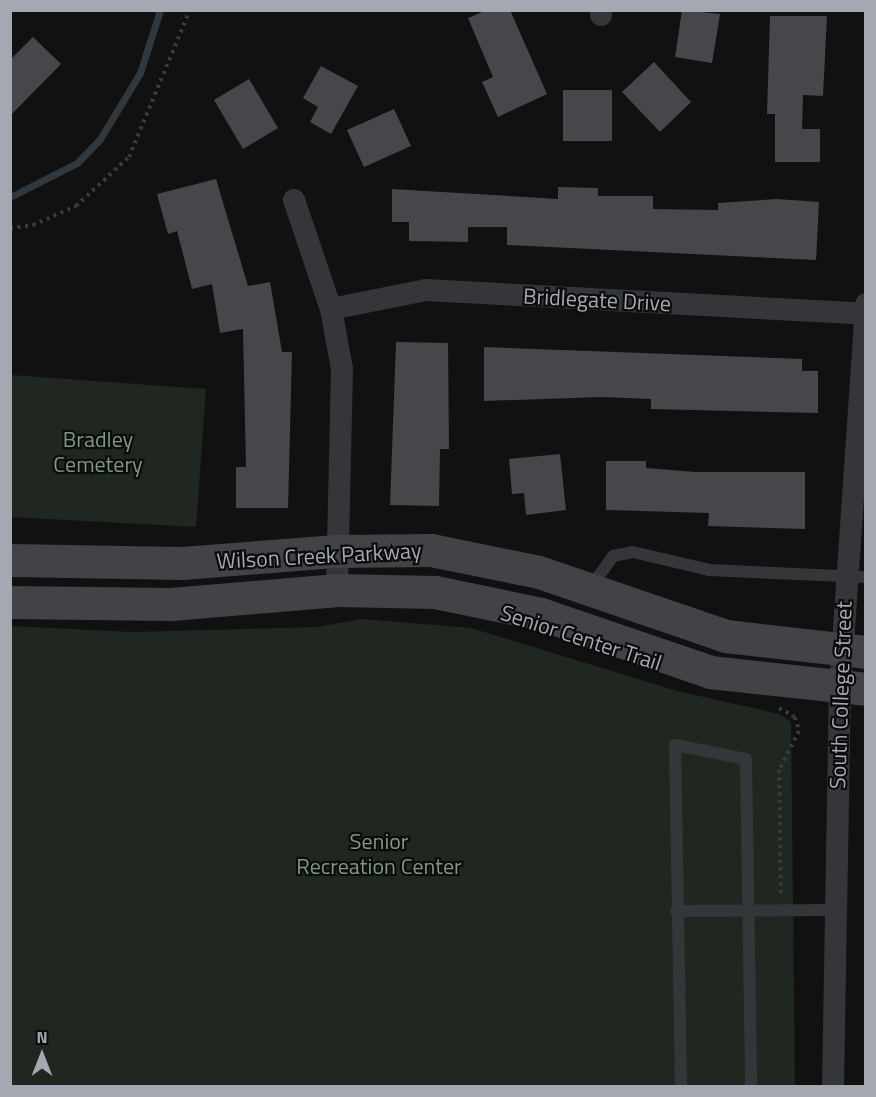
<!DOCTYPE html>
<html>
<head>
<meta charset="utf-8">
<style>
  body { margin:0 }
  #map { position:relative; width:876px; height:1097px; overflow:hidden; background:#111112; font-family:"Titillium Web",sans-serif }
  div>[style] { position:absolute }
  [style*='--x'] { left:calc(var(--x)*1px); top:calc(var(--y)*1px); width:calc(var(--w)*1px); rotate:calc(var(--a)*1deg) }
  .green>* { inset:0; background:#202721 }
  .stream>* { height:7px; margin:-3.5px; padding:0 3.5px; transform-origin:3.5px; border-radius:3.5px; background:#30383d }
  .building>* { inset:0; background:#45474a }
  .path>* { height:4px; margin-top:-2px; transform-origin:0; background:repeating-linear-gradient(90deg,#393b3e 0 3px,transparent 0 7.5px) }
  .lane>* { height:12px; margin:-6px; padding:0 6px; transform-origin:6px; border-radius:6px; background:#353639 }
  .street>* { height:22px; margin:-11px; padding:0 11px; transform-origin:11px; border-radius:11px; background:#353639 }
  .secondary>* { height:33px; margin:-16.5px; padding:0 16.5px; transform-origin:16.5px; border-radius:16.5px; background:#414347 }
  span { translate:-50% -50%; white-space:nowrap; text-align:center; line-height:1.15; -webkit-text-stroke:4.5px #0c0c0d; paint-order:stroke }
  .street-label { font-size:22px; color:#a4a9b1 }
  .park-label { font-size:22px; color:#7e9a7e }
  .frame { position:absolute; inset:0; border:12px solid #a4a9b1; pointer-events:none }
  .north { position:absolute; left:12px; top:1025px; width:60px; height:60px; -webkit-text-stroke:4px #0c0c0d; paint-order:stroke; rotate:0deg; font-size:16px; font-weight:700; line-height:24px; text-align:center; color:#a4a9b1 }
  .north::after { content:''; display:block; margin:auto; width:21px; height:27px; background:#a4a9b1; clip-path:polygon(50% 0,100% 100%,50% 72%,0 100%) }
</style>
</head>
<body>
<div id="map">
  <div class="green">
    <i style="clip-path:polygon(11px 375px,206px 389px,196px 527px,11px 517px)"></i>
    <i style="clip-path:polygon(362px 619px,471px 628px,677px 691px,779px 714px,791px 722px,795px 1086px,11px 1086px,11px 626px,131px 632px,317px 627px)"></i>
  </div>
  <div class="stream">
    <i style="--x:10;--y:197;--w:75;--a:-26.9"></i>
    <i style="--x:77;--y:163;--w:33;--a:-46"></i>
    <i style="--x:100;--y:139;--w:77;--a:-58.8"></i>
    <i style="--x:140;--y:73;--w:66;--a:-72.4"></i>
  </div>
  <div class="building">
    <i style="clip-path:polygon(487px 10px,510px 10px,547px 94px,498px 117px,482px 82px,493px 77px,468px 18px)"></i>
    <i style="clip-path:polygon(682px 10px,720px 14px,712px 63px,675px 57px)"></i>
    <i style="clip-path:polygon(770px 16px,827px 16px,823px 96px,803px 95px,802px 129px,820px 129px,820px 162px,775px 162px,775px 114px,767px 114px)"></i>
    <i style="clip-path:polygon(33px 37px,61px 64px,10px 116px,10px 60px)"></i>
    <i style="clip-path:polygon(654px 62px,691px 102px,660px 132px,622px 92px)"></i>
    <i style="clip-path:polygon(321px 66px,358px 86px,331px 134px,310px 122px,318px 107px,303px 98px)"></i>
    <i style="clip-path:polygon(249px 79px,278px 128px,243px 149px,214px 100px)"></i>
    <i style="clip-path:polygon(563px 90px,612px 90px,612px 141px,563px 141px)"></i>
    <i style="clip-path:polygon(394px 109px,411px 146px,364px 167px,347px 130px)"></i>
    <i style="clip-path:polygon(216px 179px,248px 286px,270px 282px,282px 352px,292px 352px,288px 508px,236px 508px,236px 467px,246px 467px,243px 329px,220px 333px,212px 284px,192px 289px,177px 231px,168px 234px,157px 194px)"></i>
    <i style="clip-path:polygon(558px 187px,598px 188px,598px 196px,653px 196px,653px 209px,718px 210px,718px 203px,777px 199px,819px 202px,816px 260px,507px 245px,507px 227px,468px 227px,468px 242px,409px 241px,409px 222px,392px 222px,392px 189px,558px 199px)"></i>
    <i style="clip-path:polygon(396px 342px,448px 343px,449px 449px,440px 449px,439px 506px,390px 505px)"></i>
    <i style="clip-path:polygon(484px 347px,802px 359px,802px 371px,818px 371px,818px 413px,651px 409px,651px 399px,602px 397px,484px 401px)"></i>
    <i style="clip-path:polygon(560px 454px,566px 510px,526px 515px,524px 493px,512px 494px,509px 459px)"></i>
    <i style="clip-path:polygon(606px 461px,646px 461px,646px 468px,696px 472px,805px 472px,805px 529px,708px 526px,709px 513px,606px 510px)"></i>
  </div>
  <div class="path">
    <i style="--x:10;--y:228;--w:23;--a:-7"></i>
    <i style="--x:33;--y:225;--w:47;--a:-23.8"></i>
    <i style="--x:76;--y:206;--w:72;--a:-42.8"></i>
    <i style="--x:129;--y:157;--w:159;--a:-67.5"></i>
    <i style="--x:779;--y:708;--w:18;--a:29"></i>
    <i style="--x:795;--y:717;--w:15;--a:74"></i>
    <i style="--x:799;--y:731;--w:44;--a:117.1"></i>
    <i style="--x:779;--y:770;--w:125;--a:89.1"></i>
  </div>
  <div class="lane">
    <i style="--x:590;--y:588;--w:39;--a:-54"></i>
    <i style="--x:613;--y:556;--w:20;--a:-11"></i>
    <i style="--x:633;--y:552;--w:78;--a:13.3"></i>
    <i style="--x:709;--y:570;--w:157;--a:2.6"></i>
    <i style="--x:676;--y:911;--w:158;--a:-0.4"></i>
    <i style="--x:681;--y:1086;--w:341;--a:-91"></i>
    <i style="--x:675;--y:745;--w:72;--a:11.2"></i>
    <i style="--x:746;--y:759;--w:327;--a:89.1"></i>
  </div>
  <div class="street">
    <i style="--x:601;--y:15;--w:5;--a:-90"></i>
    <i style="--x:294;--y:200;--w:115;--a:71.3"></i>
    <i style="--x:331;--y:309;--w:61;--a:79.6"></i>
    <i style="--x:342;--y:369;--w:221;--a:91.3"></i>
    <i style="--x:331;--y:309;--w:97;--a:-11.3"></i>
    <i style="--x:426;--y:290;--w:441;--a:3.1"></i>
    <i style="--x:833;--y:1086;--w:398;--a:-89"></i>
    <i style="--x:840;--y:688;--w:385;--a:-86.1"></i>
  </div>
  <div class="secondary">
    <i style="--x:10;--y:560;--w:172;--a:1"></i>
    <i style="--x:182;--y:563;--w:152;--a:-4.5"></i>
    <i style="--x:334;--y:551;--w:97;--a:-0.6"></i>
    <i style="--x:431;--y:550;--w:110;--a:11.5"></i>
    <i style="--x:539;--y:572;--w:198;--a:18.9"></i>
    <i style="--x:726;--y:636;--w:141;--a:6.5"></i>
    <i style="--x:10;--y:602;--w:161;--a:0.7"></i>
    <i style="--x:171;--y:604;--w:167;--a:-4.8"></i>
    <i style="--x:337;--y:590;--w:98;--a:1.2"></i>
    <i style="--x:435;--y:592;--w:108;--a:11.7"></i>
    <i style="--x:541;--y:614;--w:179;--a:18.9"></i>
    <i style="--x:710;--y:672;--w:157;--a:6.2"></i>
  </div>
  <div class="street-label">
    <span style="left:597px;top:300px;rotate:3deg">Bridlegate Drive</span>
    <span style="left:319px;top:556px;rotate:-3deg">Wilson Creek Parkway</span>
    <span style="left:581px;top:638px;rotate:18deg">Senior Center Trail</span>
    <span style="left:841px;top:695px;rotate:-88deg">South College Street</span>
  </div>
  <div class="park-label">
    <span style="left:98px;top:452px">Bradley<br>Cemetery</span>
    <span style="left:379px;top:854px">Senior<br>Recreation Center</span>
  </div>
  <div class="frame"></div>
  <div class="north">N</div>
</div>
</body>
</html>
